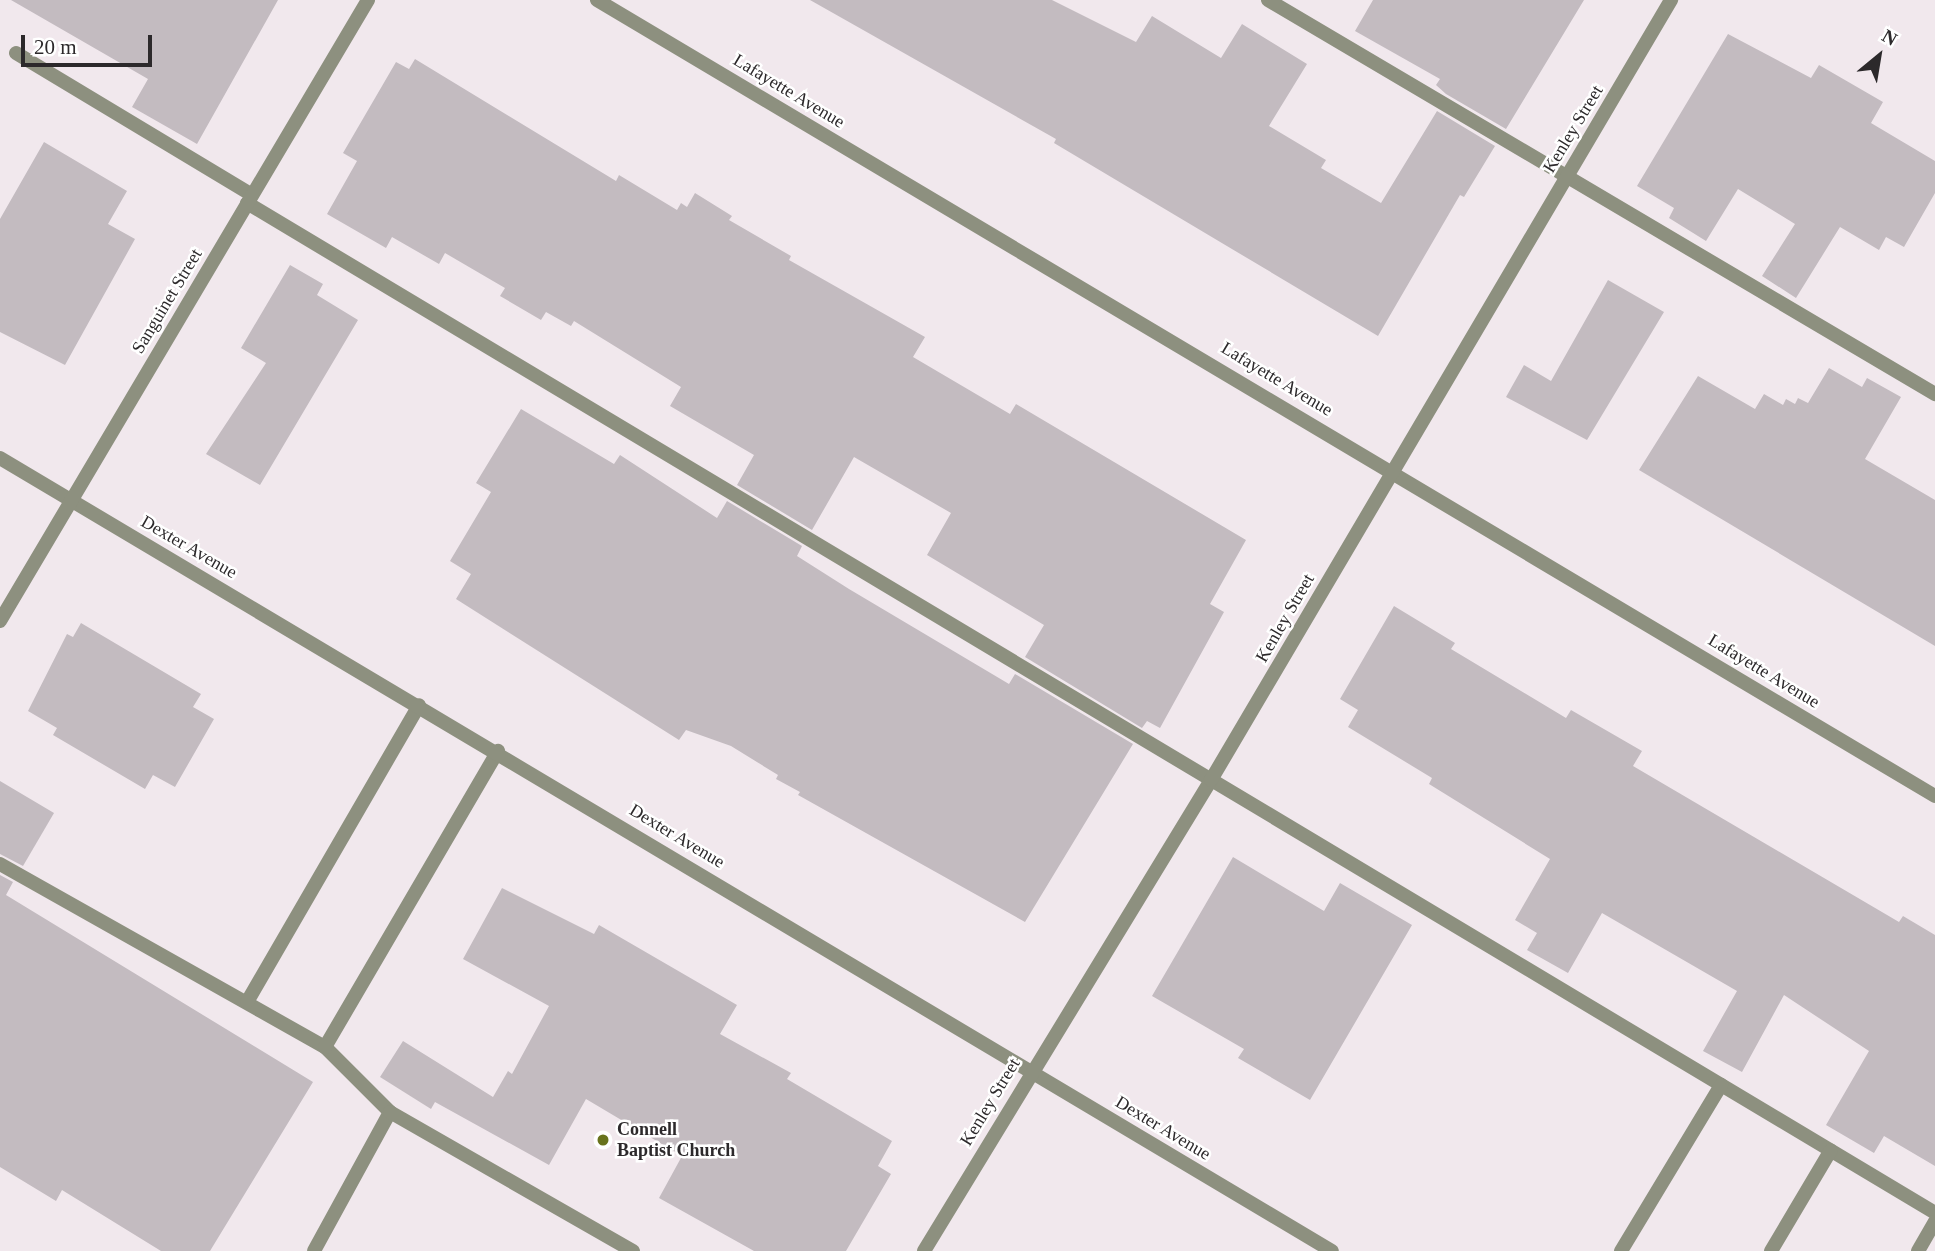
<!DOCTYPE html>
<html>
<head>
<meta charset="utf-8">
<style>
  body { margin:0 }
  #map { position:relative; width:1935px; height:1251px; overflow:hidden; background:#f1e8ed; font-family:Georgia,serif }
  div>[style] { position:absolute }
  [style*='--x'] { left:calc(var(--x)*1px); top:calc(var(--y)*1px); width:calc(var(--w)*1px); rotate:calc(var(--a)*1deg) }
  .building>* { inset:0; background:#c3bbc0 }
  .service>* { height:14px; margin:-7px; padding:0 7px; transform-origin:7px; border-radius:7px; background:#8d907f }
  .minor>* { height:14px; margin:-7px; padding:0 7px; transform-origin:7px; border-radius:7px; background:#8d907f }
  .dots>* { width:19px; height:19px; translate:-50% -50%; box-sizing:border-box; border:4px solid #fff; border-radius:50% }
  span { translate:-50% -50%; white-space:nowrap; text-align:center; line-height:1.15; -webkit-text-stroke:5px #fff; paint-order:stroke }
  .street-label { font-size:18px; color:#2c292b }
  .poi-label { font-size:18px; color:#2c292b; font-weight:700 }
  .left { translate:0 -50%; text-align:left }
  .north { position:absolute; left:1844px; top:21px; width:70px; height:70px; -webkit-text-stroke:5px #fff; paint-order:stroke; rotate:30deg; font-size:19px; font-weight:700; line-height:28px; text-align:center; color:#2c292b }
  .north::after { content:''; display:block; margin:auto; width:24px; height:32px; background:#2c292b; clip-path:polygon(50% 0,100% 100%,50% 72%,0 100%) }
  .scale { position:absolute; left:21px; top:35px; width:131px; height:32px; box-sizing:border-box; border:4px solid #2c292b; border-top:0; padding-left:9px; font-size:21px; line-height:24px; white-space:nowrap; color:#2c292b; -webkit-text-stroke:5px #fff; paint-order:stroke }
</style>
</head>
<body>
<div id="map">
  <div class="building">
    <i style="clip-path:polygon(11px 0,278px 0,197px 144px,132px 107px,148px 79px)"></i>
    <i style="clip-path:polygon(810px 0,1052px 0,1136px 42px,1152px 16px,1221px 58px,1242px 24px,1307px 64px,1269px 126px,1326px 160px,1321px 168px,1381px 203px,1437px 111px,1495px 146px,1464px 197px,1460px 195px,1378px 336px,1054px 143px,1056px 139px)"></i>
    <i style="clip-path:polygon(1373px 0,1584px 0,1506px 129px,1446px 94px,1436px 85px,1440px 79px,1355px 31px)"></i>
    <i style="clip-path:polygon(1728px 34px,1811px 78px,1819px 65px,1883px 102px,1871px 123px,1935px 161px,1935px 193px,1904px 247px,1886px 237px,1879px 250px,1840px 227px,1796px 298px,1762px 276px,1795px 224px,1738px 189px,1706px 241px,1669px 218px,1674px 208px,1637px 186px)"></i>
    <i style="clip-path:polygon(415px 59px,616px 181px,619px 175px,677px 210px,681px 203px,687px 207px,695px 193px,732px 216px,729px 220px,791px 256px,789px 260px,925px 337px,913px 357px,1010px 414px,1016px 404px,1246px 540px,1210px 604px,1224px 612px,1160px 728px,1147px 721px,1142px 728px,1025px 657px,1044px 625px,927px 555px,951px 513px,854px 457px,812px 530px,737px 485px,754px 455px,670px 406px,681px 387px,574px 321px,571px 326px,546px 312px,541px 320px,500px 296px,505px 288px,445px 253px,439px 264px,392px 237px,386px 248px,327px 214px,357px 161px,343px 153px,396px 62px,409px 69px)"></i>
    <i style="clip-path:polygon(44px 142px,127px 191px,108px 224px,135px 239px,65px 365px,0 332px,0 219px)"></i>
    <i style="clip-path:polygon(290px 265px,323px 284px,317px 295px,358px 320px,260px 485px,206px 454px,266px 363px,241px 348px)"></i>
    <i style="clip-path:polygon(1608px 280px,1664px 312px,1587px 440px,1506px 397px,1524px 365px,1551px 381px)"></i>
    <i style="clip-path:polygon(1829px 368px,1862px 387px,1867px 378px,1901px 397px,1865px 459px,1935px 500px,1935px 646px,1639px 470px,1698px 376px,1755px 409px,1764px 394px,1783px 405px,1786px 399px,1795px 404px,1798px 398px,1808px 403px)"></i>
    <i style="clip-path:polygon(521px 409px,614px 464px,620px 455px,717px 518px,727px 501px,802px 546px,797px 556px,849px 589px,1009px 684px,1015px 674px,1133px 744px,1025px 922px,798px 795px,800px 792px,776px 779px,778px 775px,731px 746px,686px 730px,679px 740px,456px 599px,471px 574px,450px 561px,491px 492px,476px 483px)"></i>
    <i style="clip-path:polygon(1394px 606px,1455px 643px,1451px 649px,1566px 718px,1571px 710px,1642px 751px,1633px 766px,1899px 922px,1903px 916px,1935px 935px,1935px 1166px,1884px 1136px,1874px 1153px,1826px 1125px,1869px 1051px,1784px 995px,1742px 1072px,1703px 1051px,1737px 991px,1602px 913px,1568px 973px,1527px 950px,1537px 933px,1515px 920px,1550px 859px,1429px 784px,1432px 778px,1348px 727px,1358px 710px,1340px 699px)"></i>
    <i style="clip-path:polygon(81px 623px,201px 694px,193px 707px,214px 719px,175px 787px,153px 775px,145px 789px,53px 735px,57px 728px,28px 711px,67px 634px,73px 637px)"></i>
    <i style="clip-path:polygon(0 781px,54px 813px,23px 866px,0 854px)"></i>
    <i style="clip-path:polygon(1233px 857px,1324px 911px,1340px 883px,1412px 925px,1310px 1100px,1238px 1058px,1244px 1049px,1152px 996px)"></i>
    <i style="clip-path:polygon(0 875px,13px 882px,6px 895px,313px 1082px,210px 1251px,161px 1251px,62px 1190px,56px 1201px,0 1167px)"></i>
    <i style="clip-path:polygon(502px 888px,594px 934px,599px 925px,737px 1005px,720px 1034px,791px 1073px,787px 1079px,892px 1141px,878px 1166px,891px 1174px,846px 1251px,754px 1251px,659px 1198px,682px 1156px,586px 1099px,549px 1165px,435px 1102px,431px 1109px,380px 1077px,403px 1041px,493px 1097px,508px 1071px,512px 1074px,549px 1006px,463px 959px)"></i>
  </div>
  <div class="service">
    <i style="--x:1268;--y:0;--w:775;--a:30.57"></i>
    <i style="--x:16;--y:53;--w:275;--a:31"></i>
    <i style="--x:247;--y:203;--w:1967;--a:30.89"></i>
    <i style="--x:0;--y:864;--w:373;--a:29.4"></i>
    <i style="--x:325;--y:1047;--w:92;--a:45"></i>
    <i style="--x:390;--y:1112;--w:158;--a:118.7"></i>
    <i style="--x:247;--y:1002;--w:343;--a:-59.9"></i>
    <i style="--x:325;--y:1047;--w:343;--a:-59.7"></i>
    <i style="--x:390;--y:1112;--w:280;--a:29.8"></i>
    <i style="--x:1621;--y:1251;--w:194;--a:-58.9"></i>
    <i style="--x:1771;--y:1251;--w:117;--a:-59.3"></i>
    <i style="--x:1918;--y:1251;--w:34;--a:-60"></i>
  </div>
  <div class="minor">
    <i style="--x:597;--y:0;--w:1557;--a:30.75"></i>
    <i style="--x:0;--y:458;--w:1550;--a:30.77"></i>
    <i style="--x:0;--y:621;--w:722;--a:-59.35"></i>
    <i style="--x:924;--y:1251;--w:552;--a:-58.64"></i>
    <i style="--x:1211;--y:780;--w:906;--a:-59.47"></i>
  </div>
  <div class="dots">
    <i style="left:603px;top:1140px;background:#68721c"></i>
  </div>
  <div class="street-label">
    <span style="left:789px;top:91px;rotate:31deg">Lafayette Avenue</span>
    <span style="left:1573px;top:129px;rotate:-59deg">Kenley Street</span>
    <span style="left:167px;top:301px;rotate:-59deg">Sanguinet Street</span>
    <span style="left:1277px;top:379px;rotate:31deg">Lafayette Avenue</span>
    <span style="left:189px;top:547px;rotate:30deg">Dexter Avenue</span>
    <span style="left:1285px;top:618px;rotate:-60deg">Kenley Street</span>
    <span style="left:1764px;top:671px;rotate:31deg">Lafayette Avenue</span>
    <span style="left:677px;top:836px;rotate:31deg">Dexter Avenue</span>
    <span style="left:990px;top:1102px;rotate:-59deg">Kenley Street</span>
    <span style="left:1163px;top:1128px;rotate:31deg">Dexter Avenue</span>
  </div>
  <div class="poi-label">
    <span class="left" style="left:617px;top:1140px">Connell<br>Baptist Church</span>
  </div>
  <div class="north">N</div>
  <div class="scale">20 m</div>
</div>
</body>
</html>
